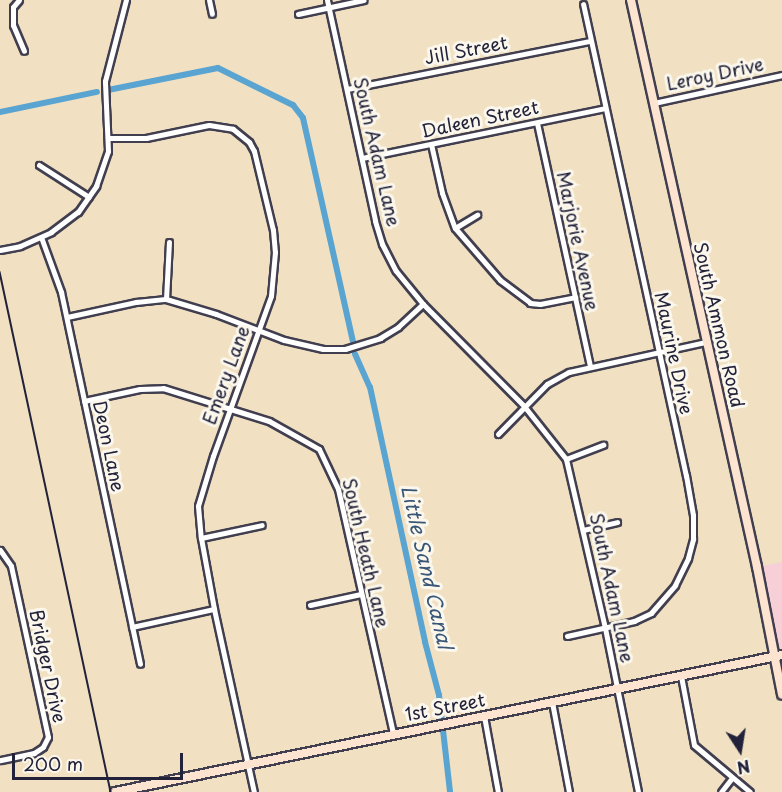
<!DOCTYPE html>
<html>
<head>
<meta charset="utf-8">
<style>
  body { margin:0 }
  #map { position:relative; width:782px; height:792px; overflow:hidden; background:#f1e1c2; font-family:"Playpen Sans",sans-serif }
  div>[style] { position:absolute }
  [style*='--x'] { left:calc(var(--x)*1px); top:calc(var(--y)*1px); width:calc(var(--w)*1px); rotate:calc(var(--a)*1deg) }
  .built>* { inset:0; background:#f6cfd7 }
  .canal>* { height:6px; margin:-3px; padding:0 3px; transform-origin:3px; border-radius:3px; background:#5aa4d2 }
  .roads { filter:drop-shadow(2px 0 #413f4f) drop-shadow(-2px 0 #413f4f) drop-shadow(0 2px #413f4f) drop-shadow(0 -2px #413f4f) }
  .minor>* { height:5px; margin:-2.5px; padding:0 2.5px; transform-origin:2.5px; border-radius:2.5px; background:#fff }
  .secondary>* { height:8px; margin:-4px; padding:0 4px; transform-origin:4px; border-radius:4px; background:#fde4d0 }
  .rail>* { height:1.5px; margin:-0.75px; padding:0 0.75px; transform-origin:0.75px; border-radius:0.75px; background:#22223b }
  span { translate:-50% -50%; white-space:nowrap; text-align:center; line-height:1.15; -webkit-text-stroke:6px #fbf7ec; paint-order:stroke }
  .street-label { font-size:18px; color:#22223b }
  .water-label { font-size:20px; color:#385677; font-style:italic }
  .north { position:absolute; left:710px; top:720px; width:60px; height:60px; -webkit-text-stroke:4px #fbf7ec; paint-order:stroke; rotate:168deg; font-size:16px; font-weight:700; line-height:24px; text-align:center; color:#22223b }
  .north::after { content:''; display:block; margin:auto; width:21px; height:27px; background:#22223b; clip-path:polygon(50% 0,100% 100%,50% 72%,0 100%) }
  .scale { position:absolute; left:12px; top:753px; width:171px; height:27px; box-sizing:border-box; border:3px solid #22223b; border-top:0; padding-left:8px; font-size:18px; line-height:21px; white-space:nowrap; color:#22223b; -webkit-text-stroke:4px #fbf7ec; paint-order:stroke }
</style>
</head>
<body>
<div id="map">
  <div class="built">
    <i style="clip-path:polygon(782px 562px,782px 695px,757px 567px)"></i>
  </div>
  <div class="canal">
    <i style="--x:108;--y:90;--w:112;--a:-11.3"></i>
    <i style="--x:218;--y:68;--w:84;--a:26.3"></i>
    <i style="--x:293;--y:105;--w:16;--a:52"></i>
    <i style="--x:303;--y:118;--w:229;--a:77.4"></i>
    <i style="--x:0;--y:112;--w:99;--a:-11.7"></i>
    <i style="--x:355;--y:354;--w:36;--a:66"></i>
    <i style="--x:370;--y:387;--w:261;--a:77.8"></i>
    <i style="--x:425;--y:642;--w:55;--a:75.2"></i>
    <i style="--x:439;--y:695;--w:98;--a:83.5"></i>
  </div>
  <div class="roads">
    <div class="minor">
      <i style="--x:19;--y:0;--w:9;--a:131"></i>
      <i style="--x:13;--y:7;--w:18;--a:90"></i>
      <i style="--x:13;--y:25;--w:28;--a:67"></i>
      <i style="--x:209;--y:0;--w:14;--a:78"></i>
      <i style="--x:327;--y:0;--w:226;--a:77.7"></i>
      <i style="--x:375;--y:221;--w:24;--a:73"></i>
      <i style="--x:382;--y:244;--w:30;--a:63"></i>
      <i style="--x:396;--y:271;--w:43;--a:50.7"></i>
      <i style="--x:423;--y:304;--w:144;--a:45.3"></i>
      <i style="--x:524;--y:406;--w:68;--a:51.6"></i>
      <i style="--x:566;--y:459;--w:173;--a:77"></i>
      <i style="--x:605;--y:628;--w:167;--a:78.6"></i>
      <i style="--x:298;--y:14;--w:67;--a:-12"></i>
      <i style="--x:347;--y:89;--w:248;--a:-11.2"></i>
      <i style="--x:654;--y:103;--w:131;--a:-12.3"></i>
      <i style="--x:537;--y:123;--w:249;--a:77.7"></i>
      <i style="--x:109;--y:138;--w:37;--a:0"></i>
      <i style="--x:146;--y:138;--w:64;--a:-11.7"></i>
      <i style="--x:209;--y:125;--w:24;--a:9"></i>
      <i style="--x:233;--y:129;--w:21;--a:39"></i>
      <i style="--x:249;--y:142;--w:10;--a:61"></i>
      <i style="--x:254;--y:151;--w:81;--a:76.5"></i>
      <i style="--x:273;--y:230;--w:22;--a:85"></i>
      <i style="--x:275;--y:252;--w:44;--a:95.2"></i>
      <i style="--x:271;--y:296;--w:170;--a:109.9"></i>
      <i style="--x:213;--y:456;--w:52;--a:106.7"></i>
      <i style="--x:198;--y:506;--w:32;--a:85"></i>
      <i style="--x:201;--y:538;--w:72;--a:79.6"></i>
      <i style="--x:214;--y:609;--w:187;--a:77.7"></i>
      <i style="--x:431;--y:144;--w:50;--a:77.3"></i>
      <i style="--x:442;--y:193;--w:37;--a:70"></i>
      <i style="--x:455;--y:228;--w:69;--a:49.1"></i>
      <i style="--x:500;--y:280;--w:38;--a:37"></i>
      <i style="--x:530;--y:303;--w:10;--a:6"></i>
      <i style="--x:540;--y:304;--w:36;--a:-11"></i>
      <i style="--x:362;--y:158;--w:248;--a:-11.6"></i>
      <i style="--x:39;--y:165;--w:59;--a:32.6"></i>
      <i style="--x:455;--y:228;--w:26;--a:-31"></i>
      <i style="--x:41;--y:237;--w:59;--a:70"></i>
      <i style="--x:61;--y:292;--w:380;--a:78"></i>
      <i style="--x:0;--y:250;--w:20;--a:-11"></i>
      <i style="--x:20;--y:246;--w:34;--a:-24"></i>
      <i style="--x:51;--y:232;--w:34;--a:-37"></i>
      <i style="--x:78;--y:212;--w:32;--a:-55"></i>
      <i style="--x:96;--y:186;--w:37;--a:-71"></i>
      <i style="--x:108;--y:151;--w:70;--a:-92.5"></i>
      <i style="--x:105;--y:81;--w:84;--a:-75.5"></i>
      <i style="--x:166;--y:299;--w:57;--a:-87"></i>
      <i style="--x:67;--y:317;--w:71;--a:-12.3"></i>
      <i style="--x:136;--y:302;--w:30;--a:-6"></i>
      <i style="--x:166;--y:299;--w:52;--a:16.7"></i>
      <i style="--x:216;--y:314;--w:73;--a:20.9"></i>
      <i style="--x:284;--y:340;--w:40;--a:13"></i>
      <i style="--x:323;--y:349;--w:22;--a:0"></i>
      <i style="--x:345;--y:349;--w:37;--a:-17"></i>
      <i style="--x:380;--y:338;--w:21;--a:-31"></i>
      <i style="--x:398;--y:327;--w:34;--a:-43"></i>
      <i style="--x:84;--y:401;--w:57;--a:-12.1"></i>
      <i style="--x:140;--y:389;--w:23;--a:-2"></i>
      <i style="--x:163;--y:388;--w:111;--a:17.3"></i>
      <i style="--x:269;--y:421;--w:57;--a:29.2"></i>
      <i style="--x:319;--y:449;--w:44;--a:64.6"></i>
      <i style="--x:338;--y:489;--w:251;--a:77.3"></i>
      <i style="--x:498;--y:434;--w:70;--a:-45.6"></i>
      <i style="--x:547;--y:384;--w:25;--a:-29"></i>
      <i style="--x:569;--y:372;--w:139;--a:-12.4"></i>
      <i style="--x:566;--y:459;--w:40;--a:-21"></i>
      <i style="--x:583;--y:530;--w:35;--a:-13"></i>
      <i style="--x:201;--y:538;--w:62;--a:-12"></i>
      <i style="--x:0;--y:550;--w:19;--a:55"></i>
      <i style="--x:11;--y:566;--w:175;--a:77.8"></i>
      <i style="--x:48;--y:737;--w:11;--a:117"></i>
      <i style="--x:43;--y:747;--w:11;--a:146"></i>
      <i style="--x:34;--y:753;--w:35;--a:168"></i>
      <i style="--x:310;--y:605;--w:52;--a:-12.2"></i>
      <i style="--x:132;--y:627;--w:84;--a:-12.4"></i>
      <i style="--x:567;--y:636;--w:69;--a:-12.6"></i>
      <i style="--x:634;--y:621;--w:19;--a:-25"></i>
      <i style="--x:651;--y:613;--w:37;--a:-49"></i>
      <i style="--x:675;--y:585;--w:30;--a:-64"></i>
      <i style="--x:688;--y:558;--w:20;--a:-75"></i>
      <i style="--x:693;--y:539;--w:24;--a:-90"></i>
      <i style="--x:693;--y:515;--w:40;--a:-100"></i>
      <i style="--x:686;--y:476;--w:483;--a:-102.3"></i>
      <i style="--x:681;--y:676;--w:70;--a:79.3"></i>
      <i style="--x:694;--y:745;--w:73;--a:40"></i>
      <i style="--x:552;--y:702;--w:92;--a:79.3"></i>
      <i style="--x:484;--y:716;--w:77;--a:79.6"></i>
      <i style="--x:721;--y:792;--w:18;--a:-52"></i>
    </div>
    <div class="secondary">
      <i style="--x:631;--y:0;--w:581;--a:77.47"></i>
      <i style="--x:757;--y:567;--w:130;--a:78.9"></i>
      <i style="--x:115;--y:792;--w:681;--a:-11.61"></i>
    </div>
  </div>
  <div class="rail">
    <i style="--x:0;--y:272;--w:532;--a:77.95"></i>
  </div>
  <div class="street-label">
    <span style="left:466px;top:50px;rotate:-11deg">Jill Street</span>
    <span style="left:715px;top:74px;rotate:-12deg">Leroy Drive</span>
    <span style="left:480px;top:119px;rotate:-12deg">Daleen Street</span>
    <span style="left:377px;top:152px;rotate:77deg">South Adam Lane</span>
    <span style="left:578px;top:241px;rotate:78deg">Marjorie Avenue</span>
    <span style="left:719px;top:325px;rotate:77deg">South Ammon Road</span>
    <span style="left:674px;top:353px;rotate:78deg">Maurine Drive</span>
    <span style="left:226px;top:375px;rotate:-70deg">Emery Lane</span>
    <span style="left:109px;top:446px;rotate:78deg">Deon Lane</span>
    <span style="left:366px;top:553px;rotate:77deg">South Heath Lane</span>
    <span style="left:612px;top:588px;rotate:78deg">South Adam Lane</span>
    <span style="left:48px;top:666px;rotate:78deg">Bridger Drive</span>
    <span style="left:445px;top:707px;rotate:-11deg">1st Street</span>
  </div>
  <div class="water-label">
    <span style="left:427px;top:567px;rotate:77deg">Little Sand Canal</span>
  </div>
  <div class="north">N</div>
  <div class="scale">200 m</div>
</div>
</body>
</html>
